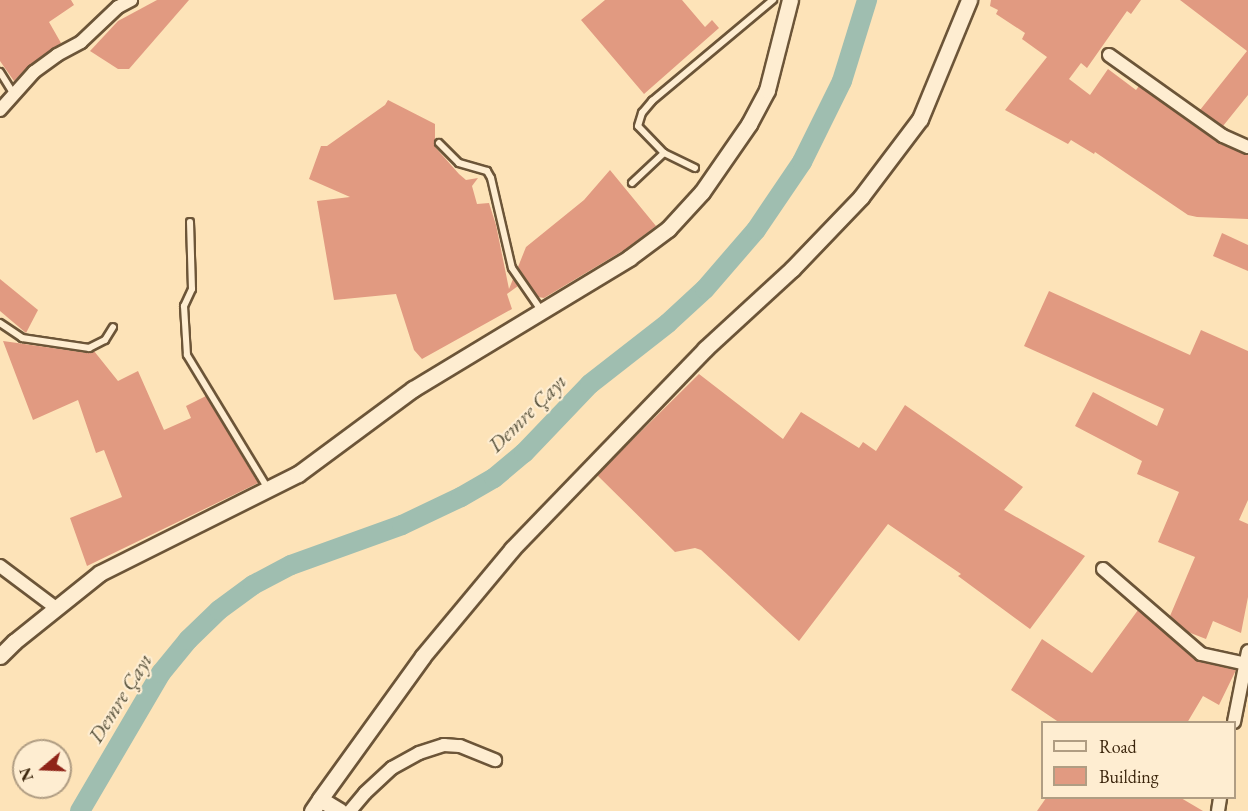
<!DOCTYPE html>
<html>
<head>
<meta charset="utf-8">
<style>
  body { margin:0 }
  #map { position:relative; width:1248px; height:811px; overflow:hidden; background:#fde3b8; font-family:"EB Garamond",serif }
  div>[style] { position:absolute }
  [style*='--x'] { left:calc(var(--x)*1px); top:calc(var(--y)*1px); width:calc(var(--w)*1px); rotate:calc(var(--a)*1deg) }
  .river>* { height:20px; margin:-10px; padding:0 10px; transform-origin:10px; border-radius:10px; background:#9fbeb0 }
  .building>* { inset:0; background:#e19a81 }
  .roads { filter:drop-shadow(2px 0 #6c5538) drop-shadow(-2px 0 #6c5538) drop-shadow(0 2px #6c5538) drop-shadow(0 -2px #6c5538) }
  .service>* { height:6px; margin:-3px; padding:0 3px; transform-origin:3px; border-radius:3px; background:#feedd1 }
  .minor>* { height:12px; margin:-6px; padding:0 6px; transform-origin:6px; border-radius:6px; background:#feedd1 }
  .tertiary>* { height:15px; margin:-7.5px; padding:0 7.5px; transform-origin:7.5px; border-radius:7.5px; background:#feedd1 }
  span { translate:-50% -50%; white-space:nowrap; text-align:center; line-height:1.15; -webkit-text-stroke:4.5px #feedd1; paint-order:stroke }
  .water-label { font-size:22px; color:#5a543e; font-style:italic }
  .legend { position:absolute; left:1041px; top:721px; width:195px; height:78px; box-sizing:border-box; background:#feedd1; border:2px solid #b09d83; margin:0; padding:8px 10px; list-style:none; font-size:18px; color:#3c260d }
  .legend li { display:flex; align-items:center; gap:12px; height:30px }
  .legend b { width:30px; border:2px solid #b09d83 }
  .north { position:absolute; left:12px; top:739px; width:60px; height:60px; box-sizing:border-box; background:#feedd1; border:2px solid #b09d83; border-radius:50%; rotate:251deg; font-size:16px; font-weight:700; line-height:24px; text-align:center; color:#3c260d }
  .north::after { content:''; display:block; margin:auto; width:21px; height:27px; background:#8f2418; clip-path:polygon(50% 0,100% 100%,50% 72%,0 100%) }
</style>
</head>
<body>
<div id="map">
  <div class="river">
    <i style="--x:80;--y:811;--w:160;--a:-59.6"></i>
    <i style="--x:161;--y:673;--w:43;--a:-50.7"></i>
    <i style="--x:188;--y:640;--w:43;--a:-44.1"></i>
    <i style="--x:219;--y:610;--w:42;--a:-36.3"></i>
    <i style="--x:253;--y:585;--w:43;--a:-27.8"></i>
    <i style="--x:291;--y:565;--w:118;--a:-19.8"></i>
    <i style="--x:402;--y:525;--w:65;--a:-25.4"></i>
    <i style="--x:461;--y:497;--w:38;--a:-30"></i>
    <i style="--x:494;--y:478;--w:39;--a:-40"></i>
    <i style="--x:524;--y:453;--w:95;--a:-46.3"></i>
    <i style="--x:590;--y:384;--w:99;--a:-38"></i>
    <i style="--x:668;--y:323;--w:50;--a:-42.6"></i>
    <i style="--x:705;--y:289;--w:78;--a:-49.2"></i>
    <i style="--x:756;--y:230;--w:82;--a:-55.9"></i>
    <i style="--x:802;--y:162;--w:90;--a:-63.7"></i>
    <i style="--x:842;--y:81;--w:85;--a:-72.8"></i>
  </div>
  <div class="building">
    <i style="clip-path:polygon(0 0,71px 0,74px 5px,49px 22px,61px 43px,29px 66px,14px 81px,0 61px)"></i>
    <i style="clip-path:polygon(157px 0,189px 0,129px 69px,118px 69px,90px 51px,118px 21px)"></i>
    <i style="clip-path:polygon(605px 0,682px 0,705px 27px,712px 20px,719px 28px,644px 94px,581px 20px)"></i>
    <i style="clip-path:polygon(991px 0,1141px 0,1131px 14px,1127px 11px,1087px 68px,1081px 63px,1069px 79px,1090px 95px,1108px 69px,1136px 90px,1139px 86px,1218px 143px,1248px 155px,1248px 219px,1197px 217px,1188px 215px,1095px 152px,1094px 154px,1071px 140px,1068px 144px,1005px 110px,1047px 57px,1022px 39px,1025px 33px,996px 14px,998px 10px,990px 6px)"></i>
    <i style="clip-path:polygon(1180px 0,1248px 0,1248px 95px,1223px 126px,1200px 110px,1247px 51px)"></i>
    <i style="clip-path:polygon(388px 100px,435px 124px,435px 147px,459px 174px,466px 180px,478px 178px,472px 186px,477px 204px,489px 203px,496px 225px,509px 289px,513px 279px,518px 286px,507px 294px,512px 309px,422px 359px,414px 350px,396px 294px,334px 300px,317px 201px,350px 197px,309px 179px,321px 146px,327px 146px,385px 105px)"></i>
    <i style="clip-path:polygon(610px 170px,656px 226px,624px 250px,544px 298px,538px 297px,518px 267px,526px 247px,584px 200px)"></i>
    <i style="clip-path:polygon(1222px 233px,1248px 245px,1248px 271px,1213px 256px)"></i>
    <i style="clip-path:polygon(0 279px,38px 310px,26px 333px,0 311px)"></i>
    <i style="clip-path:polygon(1049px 291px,1190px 355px,1201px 330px,1248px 351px,1248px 500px,1239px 520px,1248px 524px,1248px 597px,1241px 633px,1213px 621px,1206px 639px,1188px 632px,1170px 616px,1195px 557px,1158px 542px,1179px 492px,1137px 474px,1142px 461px,1075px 426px,1093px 392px,1157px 426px,1164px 409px,1024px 346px)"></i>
    <i style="clip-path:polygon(3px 341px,88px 353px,94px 351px,118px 381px,138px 371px,164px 430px,191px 418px,186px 406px,206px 396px,258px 483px,87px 566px,70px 518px,122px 497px,104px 450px,96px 453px,78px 400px,33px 420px)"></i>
    <i style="clip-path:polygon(699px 374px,783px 439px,801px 412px,859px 448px,863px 442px,876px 451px,905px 405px,1023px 487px,1004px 510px,1085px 556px,1030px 629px,958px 576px,961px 574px,888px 524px,799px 641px,701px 550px,695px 548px,675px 552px,597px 475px)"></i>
    <i style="clip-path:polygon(1138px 610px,1196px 661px,1236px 670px,1219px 705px,1203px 696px,1187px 723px,1060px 723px,1011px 690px,1042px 639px,1092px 673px)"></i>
    <i style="clip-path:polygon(1046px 798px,1181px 798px,1203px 811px,1037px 811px)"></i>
  </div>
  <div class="roads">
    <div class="service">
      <i style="--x:0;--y:72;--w:26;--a:58"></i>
      <i style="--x:439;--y:143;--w:28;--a:45"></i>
      <i style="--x:459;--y:163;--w:29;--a:16"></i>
      <i style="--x:487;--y:171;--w:8;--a:60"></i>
      <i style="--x:491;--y:178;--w:92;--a:76.9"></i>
      <i style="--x:512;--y:268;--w:51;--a:55.4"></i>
      <i style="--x:695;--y:168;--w:34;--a:-154"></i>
      <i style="--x:664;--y:153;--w:37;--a:-134"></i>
      <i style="--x:638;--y:126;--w:14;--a:-73"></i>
      <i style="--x:642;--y:113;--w:16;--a:-50"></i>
      <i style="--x:652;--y:101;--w:158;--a:-39.9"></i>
      <i style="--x:632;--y:183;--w:44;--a:-43.2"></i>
      <i style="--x:190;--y:222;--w:67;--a:88.3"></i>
      <i style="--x:192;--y:289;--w:19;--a:115"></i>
      <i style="--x:184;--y:306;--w:49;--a:86.5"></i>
      <i style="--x:187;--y:355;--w:157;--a:58.8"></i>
      <i style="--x:0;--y:323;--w:27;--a:34"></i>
      <i style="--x:22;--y:338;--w:68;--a:8.5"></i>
      <i style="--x:89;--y:348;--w:18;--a:-27"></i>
      <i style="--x:105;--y:340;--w:15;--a:-58"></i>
    </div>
    <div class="minor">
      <i style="--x:1109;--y:55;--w:140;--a:35.4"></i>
      <i style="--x:1223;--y:136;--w:27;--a:24"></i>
      <i style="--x:0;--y:110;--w:51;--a:-48.2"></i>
      <i style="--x:34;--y:72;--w:29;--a:-36"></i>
      <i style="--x:57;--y:55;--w:27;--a:-28"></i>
      <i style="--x:81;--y:42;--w:51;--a:-43.4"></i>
      <i style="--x:118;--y:7;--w:15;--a:-28"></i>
      <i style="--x:0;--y:566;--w:70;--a:36.9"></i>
      <i style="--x:1103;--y:569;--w:130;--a:40.9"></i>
      <i style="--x:1201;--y:654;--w:46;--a:12.5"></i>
      <i style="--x:1234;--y:722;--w:72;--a:-78.8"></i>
      <i style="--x:350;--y:811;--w:23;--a:-50"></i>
      <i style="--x:365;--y:793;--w:37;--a:-43"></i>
      <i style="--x:392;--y:768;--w:31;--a:-29"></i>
      <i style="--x:419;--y:753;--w:26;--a:-18"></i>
      <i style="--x:444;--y:745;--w:16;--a:4"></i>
      <i style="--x:460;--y:746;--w:38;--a:22"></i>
      <i style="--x:1218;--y:811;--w:13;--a:-81"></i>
    </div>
    <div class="tertiary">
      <i style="--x:0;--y:656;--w:20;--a:-45"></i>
      <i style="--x:14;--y:642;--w:110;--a:-38.7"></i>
      <i style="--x:100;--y:573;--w:221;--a:-26.6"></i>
      <i style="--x:298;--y:474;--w:143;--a:-36.5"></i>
      <i style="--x:413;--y:389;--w:253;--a:-31.2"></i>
      <i style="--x:629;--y:258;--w:49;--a:-36.6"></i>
      <i style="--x:668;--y:229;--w:50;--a:-47.4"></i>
      <i style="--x:702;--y:192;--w:83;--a:-55.3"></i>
      <i style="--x:749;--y:124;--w:38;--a:-62"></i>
      <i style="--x:767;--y:90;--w:93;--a:-75.7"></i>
      <i style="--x:320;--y:799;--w:176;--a:-54.2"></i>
      <i style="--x:423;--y:656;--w:139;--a:-50.2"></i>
      <i style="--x:512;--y:549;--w:278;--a:-46"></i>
      <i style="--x:705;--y:349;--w:118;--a:-42.6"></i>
      <i style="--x:792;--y:269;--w:100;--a:-46.2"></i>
      <i style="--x:861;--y:197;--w:98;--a:-52.9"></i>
      <i style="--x:920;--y:119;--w:129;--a:-67.6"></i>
      <i style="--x:312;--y:811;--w:14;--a:-56"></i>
      <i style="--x:320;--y:799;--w:23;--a:31"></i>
    </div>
  </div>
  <div class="water-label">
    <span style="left:527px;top:413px;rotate:-45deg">Demre Çayı</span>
    <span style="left:120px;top:698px;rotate:-58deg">Demre Çayı</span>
  </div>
  <ul class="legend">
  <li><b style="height:8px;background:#feedd1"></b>Road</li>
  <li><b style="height:16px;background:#e19a81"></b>Building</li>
  </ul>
  <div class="north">N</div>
</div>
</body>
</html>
